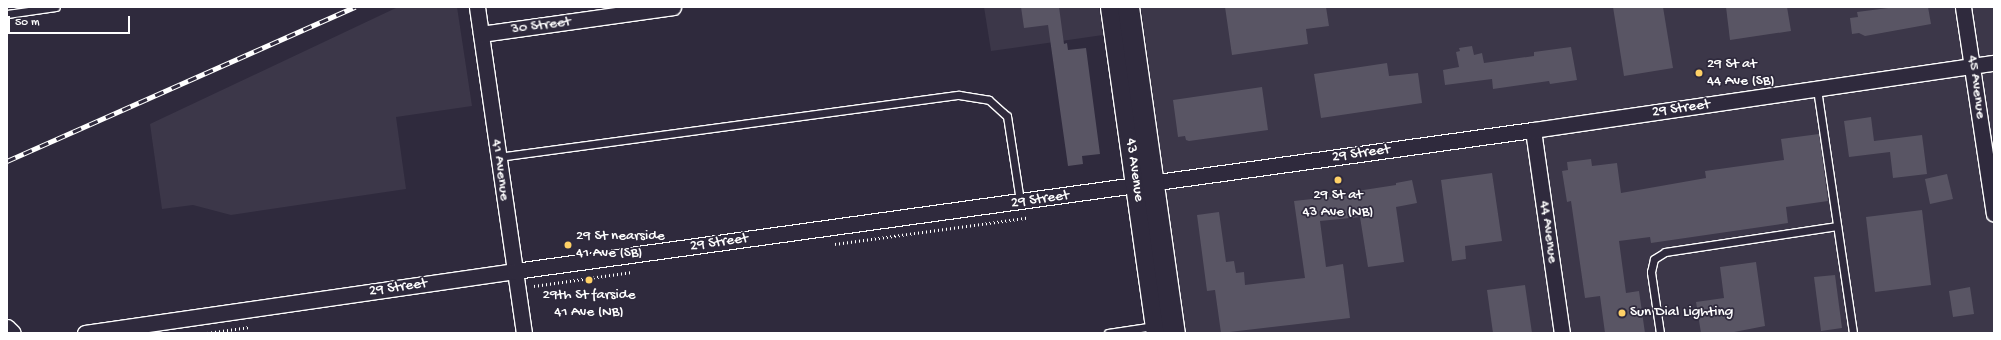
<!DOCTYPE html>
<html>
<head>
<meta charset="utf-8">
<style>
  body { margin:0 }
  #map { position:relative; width:2001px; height:340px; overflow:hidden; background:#2f2a3d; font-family:"Gochi Hand",sans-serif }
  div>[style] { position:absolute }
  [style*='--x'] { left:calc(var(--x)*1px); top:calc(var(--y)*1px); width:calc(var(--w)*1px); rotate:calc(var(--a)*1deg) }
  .built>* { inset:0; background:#3c3749 }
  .building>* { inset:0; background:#595564 }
  .path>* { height:2.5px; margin-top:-1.25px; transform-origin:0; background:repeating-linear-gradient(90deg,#fff 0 1px,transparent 0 4px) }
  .roads { filter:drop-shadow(1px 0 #fff) drop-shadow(-1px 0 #fff) drop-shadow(0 1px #fff) drop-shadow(0 -1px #fff) }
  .lane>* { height:7px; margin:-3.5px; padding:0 3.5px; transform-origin:3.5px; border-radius:3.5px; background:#2f2a3d }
  .street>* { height:15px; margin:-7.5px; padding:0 7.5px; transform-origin:7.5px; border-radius:7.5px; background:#2f2a3d }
  .secondary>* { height:21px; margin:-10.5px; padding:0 10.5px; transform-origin:10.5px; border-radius:10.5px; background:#2f2a3d }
  .rail>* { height:4.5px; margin-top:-2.25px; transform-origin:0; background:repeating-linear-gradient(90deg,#2f2a3d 0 9px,#fff 0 18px); box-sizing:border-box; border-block:1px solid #fff }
  .dots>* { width:11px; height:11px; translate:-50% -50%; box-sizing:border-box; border:2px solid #2f2a3d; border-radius:50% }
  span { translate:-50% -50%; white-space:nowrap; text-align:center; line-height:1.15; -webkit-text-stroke:3.5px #2f2a3d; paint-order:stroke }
  .street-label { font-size:15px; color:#fff }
  .poi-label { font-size:15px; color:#fff }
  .left { translate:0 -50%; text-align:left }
  .frame { position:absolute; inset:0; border:8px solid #fff; pointer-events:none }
  .scale { position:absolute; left:8px; top:16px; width:122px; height:18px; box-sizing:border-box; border:2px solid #fff; border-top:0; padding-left:5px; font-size:12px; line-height:14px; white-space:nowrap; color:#fff; -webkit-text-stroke:3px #2f2a3d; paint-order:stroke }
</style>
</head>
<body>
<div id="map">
  <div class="built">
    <i style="clip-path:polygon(398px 7px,457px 7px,472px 106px,396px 117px,406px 189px,231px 215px,193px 205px,162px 209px,150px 124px)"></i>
    <i style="clip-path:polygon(984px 7px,1099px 7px,1103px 35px,991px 51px)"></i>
    <i style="clip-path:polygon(1141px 7px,1994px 7px,1994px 333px,1184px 333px)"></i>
  </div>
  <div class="building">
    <i style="clip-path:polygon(1021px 7px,1059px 7px,1064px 44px,1067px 43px,1068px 50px,1086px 48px,1100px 154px,1082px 156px,1083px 164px,1068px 166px,1048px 25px,1024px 28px)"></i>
    <i style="clip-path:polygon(1225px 7px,1326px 7px,1329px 26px,1306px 29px,1308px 44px,1232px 55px)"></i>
    <i style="clip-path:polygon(1613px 7px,1663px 7px,1673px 68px,1624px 76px)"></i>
    <i style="clip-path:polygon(1726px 7px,1787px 7px,1791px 31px,1730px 40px)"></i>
    <i style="clip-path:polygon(1896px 7px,1928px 7px,1931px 24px,1865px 36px,1859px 33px,1852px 34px,1850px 18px,1858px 17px,1857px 12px)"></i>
    <i style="clip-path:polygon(1472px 46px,1474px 55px,1482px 53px,1484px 63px,1534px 56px,1534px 52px,1571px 47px,1577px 80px,1550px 84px,1549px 81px,1493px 89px,1492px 79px,1445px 85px,1443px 70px,1459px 67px,1456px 52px,1460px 51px,1459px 48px)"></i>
    <i style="clip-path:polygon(1387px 63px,1389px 76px,1418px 73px,1422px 103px,1321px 118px,1314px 74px)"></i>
    <i style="clip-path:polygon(1262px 87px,1268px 130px,1189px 141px,1186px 140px,1185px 136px,1178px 137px,1173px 100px)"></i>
    <i style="clip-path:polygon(1871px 117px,1874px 141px,1922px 135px,1927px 174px,1893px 178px,1890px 152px,1849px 157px,1844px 121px)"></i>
    <i style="clip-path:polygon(1819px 134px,1828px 201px,1786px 207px,1788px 223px,1651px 243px,1650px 237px,1619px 241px,1626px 293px,1639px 291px,1645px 333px,1605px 333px,1600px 296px,1585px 298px,1571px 201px,1567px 202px,1562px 171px,1568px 170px,1567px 162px,1591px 159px,1592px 166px,1617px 163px,1621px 193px,1706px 178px,1705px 171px,1784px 160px,1781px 139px)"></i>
    <i style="clip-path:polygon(1492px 173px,1502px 241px,1465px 246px,1466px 259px,1452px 261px,1441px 180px)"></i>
    <i style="clip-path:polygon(1947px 174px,1953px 199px,1930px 204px,1925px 179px)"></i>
    <i style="clip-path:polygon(1412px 180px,1417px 203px,1396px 207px,1404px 262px,1368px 267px,1360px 217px,1320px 221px,1326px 267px,1343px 264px,1350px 318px,1221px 333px,1215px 290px,1207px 291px,1197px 215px,1219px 212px,1226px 262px,1234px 261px,1236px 273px,1244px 272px,1245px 285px,1305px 278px,1294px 201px,1357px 194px,1357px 191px,1396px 185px,1396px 183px)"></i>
    <i style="clip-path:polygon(1922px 210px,1931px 285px,1875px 292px,1866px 217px)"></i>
    <i style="clip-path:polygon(1756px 262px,1765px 326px,1729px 333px,1701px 333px,1696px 302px,1724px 298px,1720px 267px)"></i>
    <i style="clip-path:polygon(1835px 275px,1842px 328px,1821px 331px,1814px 277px)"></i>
    <i style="clip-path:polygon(1525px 285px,1532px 333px,1493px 333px,1487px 290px)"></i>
    <i style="clip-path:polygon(1970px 287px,1974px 314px,1953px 317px,1949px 291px)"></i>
  </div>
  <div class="path">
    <i style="--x:835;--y:244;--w:193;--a:-7.8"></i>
    <i style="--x:534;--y:286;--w:99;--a:-8.1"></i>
    <i style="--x:207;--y:333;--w:43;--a:-7.9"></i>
  </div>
  <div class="roads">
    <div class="lane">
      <i style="--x:7;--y:14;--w:49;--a:-8.1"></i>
      <i style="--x:1817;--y:89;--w:247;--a:81.6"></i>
      <i style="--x:498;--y:157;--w:465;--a:-7.7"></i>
      <i style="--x:959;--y:95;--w:30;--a:9"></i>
      <i style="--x:989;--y:100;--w:24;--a:42"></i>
      <i style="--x:1007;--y:116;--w:86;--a:81.3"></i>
      <i style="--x:1108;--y:333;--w:47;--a:-8.7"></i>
      <i style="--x:1660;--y:333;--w:62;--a:-98.4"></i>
      <i style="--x:1651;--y:272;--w:13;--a:-77"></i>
      <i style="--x:1654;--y:259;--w:13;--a:-32"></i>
      <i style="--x:1665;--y:252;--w:174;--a:-8.6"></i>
    </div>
    <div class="street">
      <i style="--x:477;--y:7;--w:329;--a:81.8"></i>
      <i style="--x:1963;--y:7;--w:209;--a:81.5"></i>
      <i style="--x:481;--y:34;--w:194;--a:-8"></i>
      <i style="--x:1533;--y:130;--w:205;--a:81.9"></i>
      <i style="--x:7;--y:327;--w:8;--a:45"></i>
      <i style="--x:85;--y:333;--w:434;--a:-8.2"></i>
      <i style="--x:515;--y:271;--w:1028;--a:-7.89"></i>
      <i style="--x:1533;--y:130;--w:466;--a:-8.3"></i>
    </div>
    <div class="secondary">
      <i style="--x:1111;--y:7;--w:329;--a:82"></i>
      <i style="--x:1128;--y:7;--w:329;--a:82"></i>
    </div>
  </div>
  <div class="rail">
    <i style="--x:7;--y:161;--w:381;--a:-23.9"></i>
  </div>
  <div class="dots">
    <i style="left:1699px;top:73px;background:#ffd166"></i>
    <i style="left:1338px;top:180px;background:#ffd166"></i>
    <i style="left:568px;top:245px;background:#ffd166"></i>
    <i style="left:589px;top:280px;background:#ffd166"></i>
    <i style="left:1622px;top:313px;background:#ffd166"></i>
  </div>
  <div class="street-label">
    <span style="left:541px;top:26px;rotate:-8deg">30 Street</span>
    <span style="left:1976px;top:87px;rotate:82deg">45 Avenue</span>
    <span style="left:1681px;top:109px;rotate:-8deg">29 Street</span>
    <span style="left:1361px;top:154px;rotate:-8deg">29 Street</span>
    <span style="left:500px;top:170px;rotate:82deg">41 Avenue</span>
    <span style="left:1134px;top:170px;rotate:82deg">43 Avenue</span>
    <span style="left:1040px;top:200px;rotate:-8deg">29 Street</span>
    <span style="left:1548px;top:232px;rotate:82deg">44 Avenue</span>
    <span style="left:719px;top:243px;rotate:-8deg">29 Street</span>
    <span style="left:398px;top:288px;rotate:-8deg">29 Street</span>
  </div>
  <div class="poi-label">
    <span class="left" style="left:1707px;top:73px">29 St at<br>44 Ave (SB)</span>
    <span style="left:1338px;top:204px">29 St at<br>43 Ave (NB)</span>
    <span class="left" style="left:576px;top:245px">29 St nearside<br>41 Ave (SB)</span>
    <span style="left:589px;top:304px">29th St farside<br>41 Ave (NB)</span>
    <span class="left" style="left:1630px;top:313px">Sun Dial Lighting</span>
  </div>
  <div class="frame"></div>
  <div class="scale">50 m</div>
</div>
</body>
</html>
